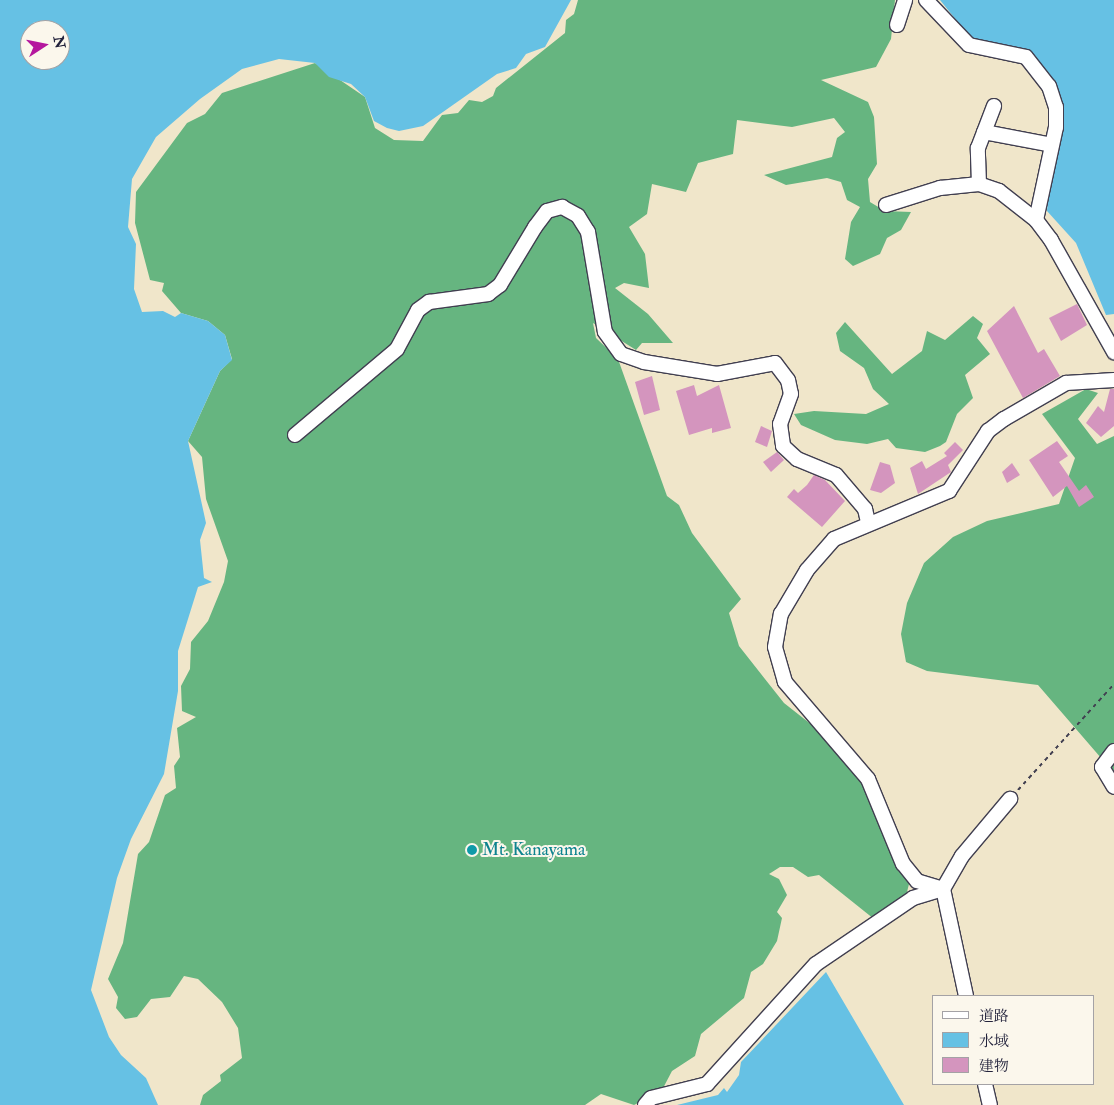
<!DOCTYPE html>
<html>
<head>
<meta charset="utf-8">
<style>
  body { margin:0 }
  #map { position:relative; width:1114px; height:1105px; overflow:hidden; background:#f0e6ca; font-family:"IM FELL Double Pica","Noto Serif JP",serif }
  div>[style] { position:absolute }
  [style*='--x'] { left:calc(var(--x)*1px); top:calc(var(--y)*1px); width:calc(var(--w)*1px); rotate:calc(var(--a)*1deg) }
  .forest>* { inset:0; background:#66b580 }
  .water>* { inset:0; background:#66c1e4 }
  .building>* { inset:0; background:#d495be }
  .path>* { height:2px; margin-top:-1px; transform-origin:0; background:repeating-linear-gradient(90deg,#413f50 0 4px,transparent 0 8px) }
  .roads { filter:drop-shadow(1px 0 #413f50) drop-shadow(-1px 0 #413f50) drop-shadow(0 1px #413f50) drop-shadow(0 -1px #413f50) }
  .minor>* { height:14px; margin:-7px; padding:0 7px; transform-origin:7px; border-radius:7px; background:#fff }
  .dots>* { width:14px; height:14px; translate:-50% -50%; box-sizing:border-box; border:2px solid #fbf7ec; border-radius:50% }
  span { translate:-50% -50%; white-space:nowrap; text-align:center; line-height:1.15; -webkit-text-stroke:4px #fbf7ec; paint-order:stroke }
  .culture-label { font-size:18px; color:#0d838f }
  .left { translate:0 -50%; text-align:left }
  .legend { position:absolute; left:932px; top:995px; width:162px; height:90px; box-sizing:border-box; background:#fbf7ec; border:1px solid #a4a2a5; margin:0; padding:6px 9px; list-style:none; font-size:15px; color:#22223b }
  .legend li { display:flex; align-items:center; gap:10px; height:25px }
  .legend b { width:25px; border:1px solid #a4a2a5 }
  .north { position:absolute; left:20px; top:20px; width:50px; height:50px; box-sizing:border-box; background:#fbf7ec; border:1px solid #a4a2a5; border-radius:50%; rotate:79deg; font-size:14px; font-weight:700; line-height:20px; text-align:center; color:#22223b }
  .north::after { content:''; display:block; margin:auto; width:18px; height:22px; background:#b5179e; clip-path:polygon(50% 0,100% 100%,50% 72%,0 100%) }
</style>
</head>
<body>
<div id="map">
  <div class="forest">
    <i style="clip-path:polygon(578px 0,895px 0,891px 39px,876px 67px,821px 80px,868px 102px,874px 117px,877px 164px,868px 179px,870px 202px,885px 211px,911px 212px,901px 230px,887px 238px,880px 254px,853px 266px,845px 259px,851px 222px,860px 207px,847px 200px,841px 182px,827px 178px,786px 185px,764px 175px,832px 157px,837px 138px,845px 132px,834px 118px,792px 127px,737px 120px,733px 154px,698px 163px,686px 192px,652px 184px,647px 214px,629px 227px,645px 254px,649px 288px,624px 283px,615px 288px,648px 314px,673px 343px,642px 343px,636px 350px,593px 323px,596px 338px,618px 359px,667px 496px,679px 505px,692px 533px,741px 599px,729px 613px,739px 646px,784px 703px,864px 766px,881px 791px,897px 862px,910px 880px,905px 900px,874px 919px,819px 875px,808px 877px,793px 867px,780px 867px,769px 874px,779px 879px,787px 895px,777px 912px,782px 918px,777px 941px,763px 964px,751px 972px,744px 998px,701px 1034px,695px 1056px,672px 1071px,661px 1092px,634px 1105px,601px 1094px,585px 1105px,200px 1105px,203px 1095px,221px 1081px,220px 1075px,242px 1058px,238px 1028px,222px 1002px,198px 979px,184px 976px,170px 997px,151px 999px,137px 1017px,125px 1019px,116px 1008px,118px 997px,108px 979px,123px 943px,138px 854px,149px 842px,165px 795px,176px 788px,174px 766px,180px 757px,177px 728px,196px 717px,182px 711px,181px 686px,190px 669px,191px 642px,208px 621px,224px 582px,228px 561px,206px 499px,202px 457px,188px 441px,220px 371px,232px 359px,225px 335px,208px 321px,181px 313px,162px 291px,164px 283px,150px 280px,135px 223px,136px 192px,187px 123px,205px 114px,222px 93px,315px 63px,365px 97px,375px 128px,394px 140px,423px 141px,442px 115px,458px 113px,469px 100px,482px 102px,493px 96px,496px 88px,565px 33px,566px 20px,574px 14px)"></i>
    <i style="clip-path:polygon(973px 316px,983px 324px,977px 338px,990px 354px,965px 375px,973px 398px,957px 414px,946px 442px,940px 446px,925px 452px,896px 448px,888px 439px,867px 444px,835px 440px,801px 425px,794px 414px,814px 411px,866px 414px,889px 404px,873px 389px,864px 368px,840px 351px,836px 333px,845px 322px,892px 374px,922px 351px,927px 331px,945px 340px)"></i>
    <i style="clip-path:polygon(1086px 389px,1098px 393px,1078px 419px,1097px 444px,1114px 436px,1114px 773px,1038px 685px,927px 671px,906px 662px,901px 634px,907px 603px,924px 563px,953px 537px,987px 521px,1059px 504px,1075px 458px,1042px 414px)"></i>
  </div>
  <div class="water">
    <i style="clip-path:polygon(evenodd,0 0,571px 0,545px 47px,526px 54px,516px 68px,497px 74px,423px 126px,399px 131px,387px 128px,374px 121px,365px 97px,351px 84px,329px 77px,315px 63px,279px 59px,242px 69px,200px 99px,156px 137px,132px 179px,128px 227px,136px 244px,134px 289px,142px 312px,163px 311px,175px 317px,181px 313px,208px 321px,225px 335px,232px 360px,220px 371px,188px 441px,206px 523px,200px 540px,204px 578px,212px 582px,198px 587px,178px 651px,178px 691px,164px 774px,131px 839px,117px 878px,91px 990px,109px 1037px,121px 1055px,146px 1078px,158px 1105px,0 1105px,0 0,30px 30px,60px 30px,60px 60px,30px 60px,30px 30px)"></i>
    <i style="clip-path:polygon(940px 0,1114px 0,1114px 314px,1106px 315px,1076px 243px,1047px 211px,1056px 86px,1049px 73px,1033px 57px,973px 41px)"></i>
    <i style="clip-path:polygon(826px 972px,904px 1105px,677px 1105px,718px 1095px,724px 1088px,727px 1092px,739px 1075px,741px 1062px)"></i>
  </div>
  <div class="building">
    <i style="clip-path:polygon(1077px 304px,1087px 325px,1061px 341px,1049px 318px)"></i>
    <i style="clip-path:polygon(1014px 306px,1038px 353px,1044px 349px,1060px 376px,1023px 398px,987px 331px)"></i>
    <i style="clip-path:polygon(652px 376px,660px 410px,644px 415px,635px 382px)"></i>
    <i style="clip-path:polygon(694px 385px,697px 396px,719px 385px,731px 428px,712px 433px,712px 428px,689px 435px,676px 391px)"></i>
    <i style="clip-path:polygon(1110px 389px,1114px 389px,1114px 426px,1101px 437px,1086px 423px,1098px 406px,1104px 412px)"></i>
    <i style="clip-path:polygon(761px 426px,772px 431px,767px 447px,755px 442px)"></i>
    <i style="clip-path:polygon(1057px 441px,1068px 456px,1059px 462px,1079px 491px,1086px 485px,1094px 497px,1079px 507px,1067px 486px,1053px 497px,1029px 460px)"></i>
    <i style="clip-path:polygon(955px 442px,963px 450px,948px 465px,951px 472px,918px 494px,910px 468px,922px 461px,926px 469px,947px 456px,944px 453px)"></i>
    <i style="clip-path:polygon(777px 452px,784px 460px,771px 472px,763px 462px)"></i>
    <i style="clip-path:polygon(880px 462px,890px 465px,895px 483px,881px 493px,870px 490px)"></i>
    <i style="clip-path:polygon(1012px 463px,1020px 475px,1007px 483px,1002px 472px)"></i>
    <i style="clip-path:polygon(814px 475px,825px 480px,845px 501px,822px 527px,787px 497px,794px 489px,798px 493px,807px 485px)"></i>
  </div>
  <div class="path">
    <i style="--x:1018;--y:790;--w:143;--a:-47.8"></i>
  </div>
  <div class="roads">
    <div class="minor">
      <i style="--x:926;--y:0;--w:62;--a:46.3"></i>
      <i style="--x:969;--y:45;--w:58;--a:11.9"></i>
      <i style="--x:1026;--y:57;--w:37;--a:52"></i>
      <i style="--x:1049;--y:86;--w:22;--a:72"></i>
      <i style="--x:1056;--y:107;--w:20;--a:90"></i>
      <i style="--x:1056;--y:127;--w:95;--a:102.1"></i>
      <i style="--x:897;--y:25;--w:26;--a:-72"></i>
      <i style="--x:984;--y:132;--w:69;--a:10.8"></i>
      <i style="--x:979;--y:184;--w:36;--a:-92"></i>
      <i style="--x:978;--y:148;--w:45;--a:-69.1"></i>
      <i style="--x:886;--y:205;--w:57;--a:-17.5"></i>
      <i style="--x:940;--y:188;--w:39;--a:-6"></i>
      <i style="--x:979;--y:184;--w:21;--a:19"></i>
      <i style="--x:999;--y:191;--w:47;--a:38.1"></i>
      <i style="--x:1036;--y:220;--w:25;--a:53"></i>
      <i style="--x:1051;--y:240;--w:129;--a:60.6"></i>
      <i style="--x:295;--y:435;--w:133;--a:-40.1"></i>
      <i style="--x:397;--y:349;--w:44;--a:-61.7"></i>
      <i style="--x:418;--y:310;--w:14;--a:-36"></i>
      <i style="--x:429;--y:302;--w:60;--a:-7.7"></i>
      <i style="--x:488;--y:294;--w:15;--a:-37"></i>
      <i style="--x:500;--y:285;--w:68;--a:-58.9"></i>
      <i style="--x:535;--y:227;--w:20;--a:-53"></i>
      <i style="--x:547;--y:211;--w:16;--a:-15"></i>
      <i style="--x:562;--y:207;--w:18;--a:29"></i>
      <i style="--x:578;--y:216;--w:19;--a:58"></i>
      <i style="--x:588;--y:232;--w:101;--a:80.4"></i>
      <i style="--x:605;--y:332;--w:27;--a:54"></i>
      <i style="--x:621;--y:354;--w:24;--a:19"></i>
      <i style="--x:644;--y:362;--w:74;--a:9.3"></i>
      <i style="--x:717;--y:374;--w:59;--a:-10.7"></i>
      <i style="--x:775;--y:363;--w:21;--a:53"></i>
      <i style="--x:788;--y:380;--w:14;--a:78"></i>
      <i style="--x:791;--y:394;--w:32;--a:110"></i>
      <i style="--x:780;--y:424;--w:22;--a:82"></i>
      <i style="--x:783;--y:446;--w:19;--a:43"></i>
      <i style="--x:797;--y:459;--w:42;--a:22.3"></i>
      <i style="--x:836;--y:475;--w:45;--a:49.5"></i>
      <i style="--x:865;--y:509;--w:13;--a:77"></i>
      <i style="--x:1114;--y:751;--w:20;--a:127"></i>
      <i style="--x:1102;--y:767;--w:23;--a:59"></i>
      <i style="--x:943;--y:889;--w:27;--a:-163"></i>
      <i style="--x:917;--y:881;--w:22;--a:-129"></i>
      <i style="--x:903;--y:864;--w:92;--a:-112.4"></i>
      <i style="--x:868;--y:779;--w:128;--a:-130.6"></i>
      <i style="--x:785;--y:682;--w:36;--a:-106"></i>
      <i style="--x:775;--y:647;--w:34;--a:-80"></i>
      <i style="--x:781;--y:614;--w:51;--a:-59.4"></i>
      <i style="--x:807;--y:570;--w:41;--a:-48.9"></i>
      <i style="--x:834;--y:539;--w:125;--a:-22.7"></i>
      <i style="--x:949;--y:491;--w:72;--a:-57"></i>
      <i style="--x:988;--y:431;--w:20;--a:-37"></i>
      <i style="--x:1004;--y:419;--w:72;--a:-30.1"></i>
      <i style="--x:1066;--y:383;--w:48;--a:-3.6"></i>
      <i style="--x:966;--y:996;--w:109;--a:-102.1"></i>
      <i style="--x:943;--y:889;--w:38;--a:-60"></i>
      <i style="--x:962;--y:856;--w:75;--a:-49.9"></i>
      <i style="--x:985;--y:1084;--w:22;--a:77"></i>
      <i style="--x:645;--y:1105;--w:9;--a:-49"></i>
      <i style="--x:651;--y:1098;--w:58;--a:-14"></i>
      <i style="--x:707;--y:1084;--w:162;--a:-47.8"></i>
      <i style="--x:816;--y:964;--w:117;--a:-34.2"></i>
      <i style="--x:913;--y:898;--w:31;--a:-17"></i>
    </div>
  </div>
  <div class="dots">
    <i style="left:472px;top:850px;background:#0f9aa8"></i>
  </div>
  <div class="culture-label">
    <span class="left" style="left:482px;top:850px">Mt. Kanayama</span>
  </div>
  <ul class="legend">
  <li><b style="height:6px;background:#fff"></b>道路</li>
  <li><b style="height:14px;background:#66c1e4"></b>水域</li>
  <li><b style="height:14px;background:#d495be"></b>建物</li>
  </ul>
  <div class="north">N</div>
</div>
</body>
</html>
